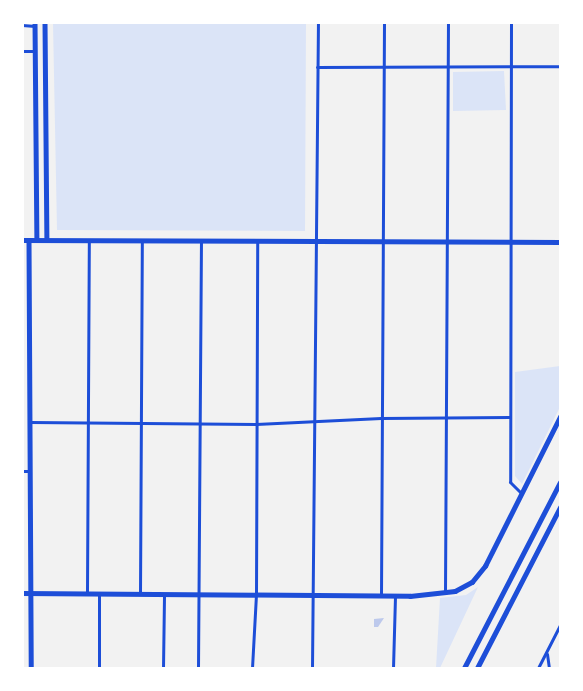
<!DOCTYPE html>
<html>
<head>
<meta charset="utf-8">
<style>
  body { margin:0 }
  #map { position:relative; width:583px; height:691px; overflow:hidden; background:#f2f2f2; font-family:"PT Sans Narrow",sans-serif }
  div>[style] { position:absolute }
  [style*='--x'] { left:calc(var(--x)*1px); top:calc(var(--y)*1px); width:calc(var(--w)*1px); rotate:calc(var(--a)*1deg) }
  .green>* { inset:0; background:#dbe4f7 }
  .building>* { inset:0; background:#bdc9ec }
  .minor>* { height:3px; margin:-1.5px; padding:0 1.5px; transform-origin:1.5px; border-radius:1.5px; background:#1d4ed8 }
  .tertiary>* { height:4.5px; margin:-2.25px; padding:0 2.25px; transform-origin:2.25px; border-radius:2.25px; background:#1d4ed8 }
  .primary>* { height:5px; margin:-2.5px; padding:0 2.5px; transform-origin:2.5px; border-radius:2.5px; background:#1d4ed8 }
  span { translate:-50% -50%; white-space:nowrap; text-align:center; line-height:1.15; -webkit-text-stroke:5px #fff; paint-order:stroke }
  .frame { position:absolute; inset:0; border:24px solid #fff; pointer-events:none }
</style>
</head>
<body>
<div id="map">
  <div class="green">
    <i style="clip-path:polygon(53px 23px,306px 23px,305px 231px,57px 230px)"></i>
    <i style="clip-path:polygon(504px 71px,506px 110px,453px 111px,453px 72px)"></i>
    <i style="clip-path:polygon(560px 366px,560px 407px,522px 484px,515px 476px,515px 372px)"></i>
    <i style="clip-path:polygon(478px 587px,440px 668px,436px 668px,440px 598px,466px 595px)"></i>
  </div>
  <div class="building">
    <i style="clip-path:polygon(384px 618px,378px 627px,374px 627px,374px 619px)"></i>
  </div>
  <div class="minor">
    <i style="--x:511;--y:22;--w:460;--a:90.1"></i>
    <i style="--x:510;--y:482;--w:16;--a:45"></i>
    <i style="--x:22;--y:25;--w:13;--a:4"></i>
    <i style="--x:22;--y:51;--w:13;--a:0"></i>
    <i style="--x:317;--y:67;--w:243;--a:-0.2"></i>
    <i style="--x:30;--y:422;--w:226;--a:0.5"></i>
    <i style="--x:256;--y:424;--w:125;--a:-2.7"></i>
    <i style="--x:381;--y:418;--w:129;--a:-0.4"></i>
    <i style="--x:22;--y:471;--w:8;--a:0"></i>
    <i style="--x:87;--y:592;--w:352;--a:-89.7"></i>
    <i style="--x:445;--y:593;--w:571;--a:-89.7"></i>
    <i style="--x:99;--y:594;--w:74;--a:90"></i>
    <i style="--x:140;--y:594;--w:354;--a:-89.7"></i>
    <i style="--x:381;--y:596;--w:574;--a:-89.7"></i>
    <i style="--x:547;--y:654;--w:14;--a:82"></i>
    <i style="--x:163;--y:668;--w:74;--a:-89.2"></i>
    <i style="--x:198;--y:668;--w:427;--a:-89.6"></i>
    <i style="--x:252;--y:668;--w:73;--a:-86.9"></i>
    <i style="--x:256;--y:595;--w:354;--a:-89.8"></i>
    <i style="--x:312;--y:668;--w:646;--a:-89.47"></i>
    <i style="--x:393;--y:668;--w:72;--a:-88.4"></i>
    <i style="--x:538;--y:668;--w:48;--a:-62.9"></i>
  </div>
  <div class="tertiary">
    <i style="--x:35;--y:22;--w:218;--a:89.5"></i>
    <i style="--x:45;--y:22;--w:218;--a:89.5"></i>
    <i style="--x:22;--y:240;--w:538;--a:0.21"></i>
    <i style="--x:29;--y:240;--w:428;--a:89.7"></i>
    <i style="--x:22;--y:593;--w:388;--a:0.4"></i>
    <i style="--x:410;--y:596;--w:45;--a:-6.3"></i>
    <i style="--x:455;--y:591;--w:19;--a:-28"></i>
    <i style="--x:472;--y:582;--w:21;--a:-51"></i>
    <i style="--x:485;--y:566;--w:167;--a:-63.3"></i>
  </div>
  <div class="primary">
    <i style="--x:464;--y:668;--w:209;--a:-62.7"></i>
    <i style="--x:477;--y:668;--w:181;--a:-62.7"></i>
  </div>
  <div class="frame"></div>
</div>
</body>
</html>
